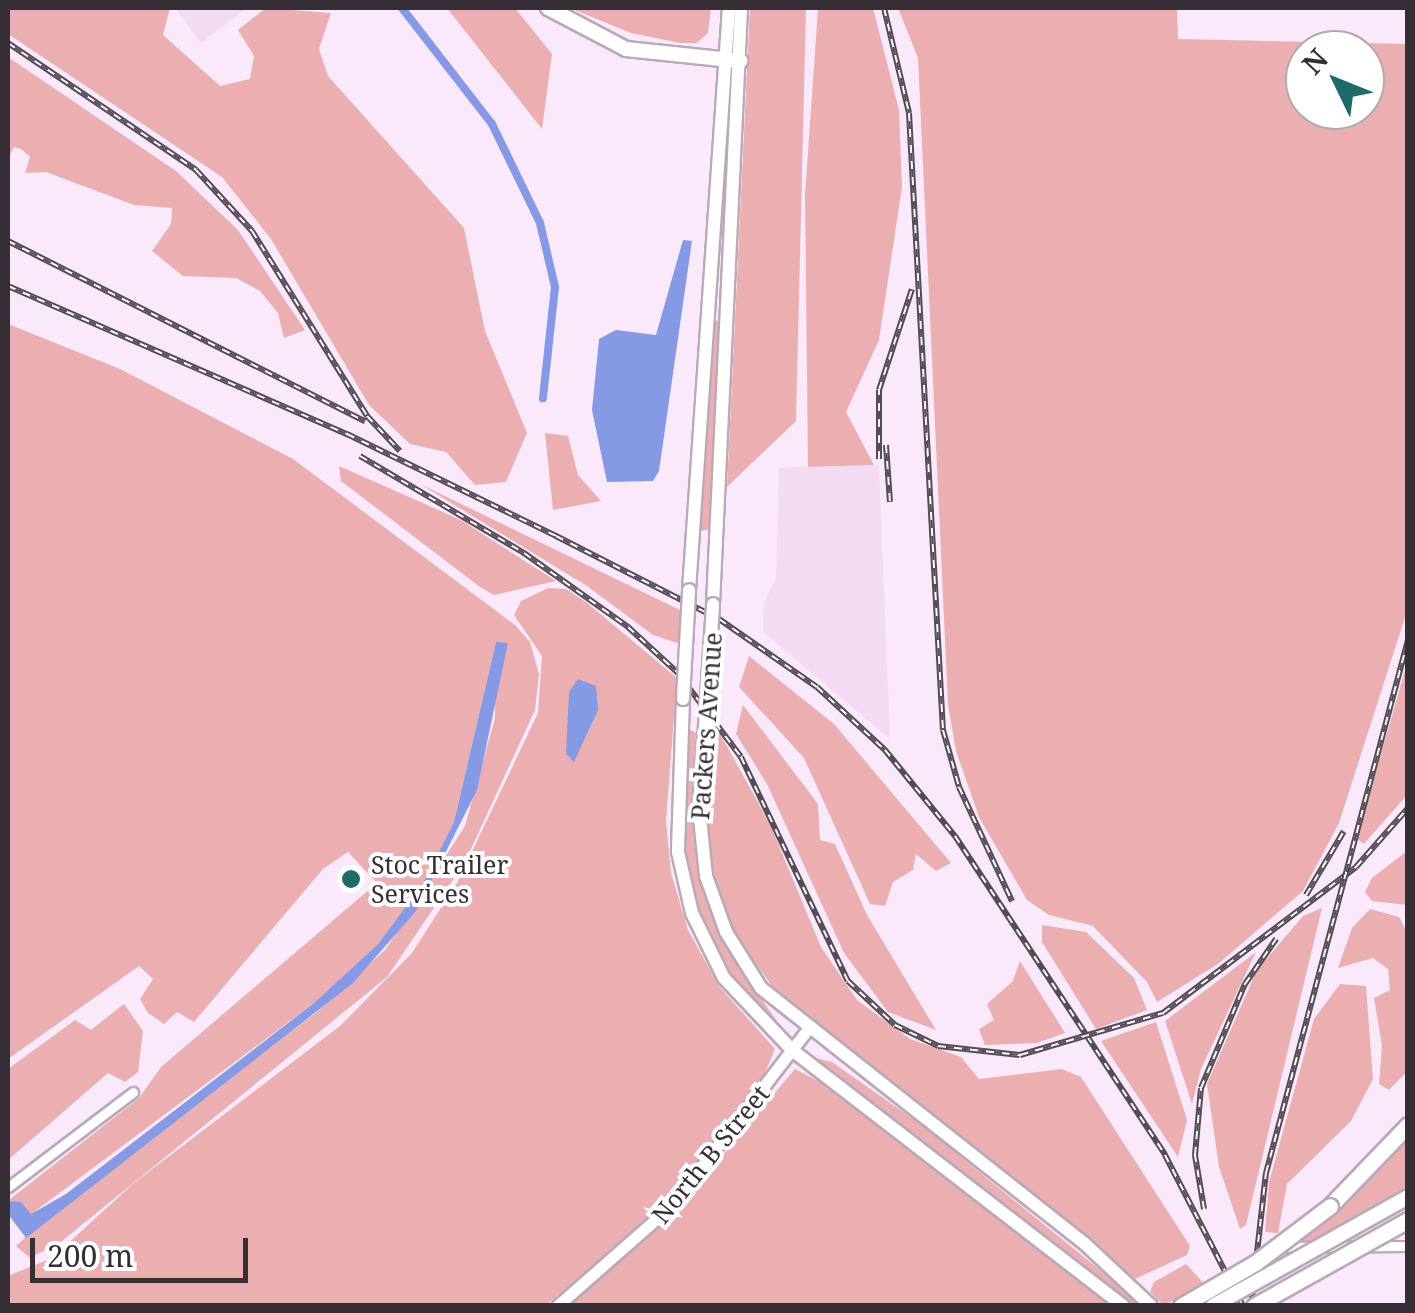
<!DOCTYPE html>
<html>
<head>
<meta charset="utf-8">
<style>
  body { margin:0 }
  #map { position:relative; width:1415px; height:1313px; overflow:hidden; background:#fae9fb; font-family:"Noto Serif",serif }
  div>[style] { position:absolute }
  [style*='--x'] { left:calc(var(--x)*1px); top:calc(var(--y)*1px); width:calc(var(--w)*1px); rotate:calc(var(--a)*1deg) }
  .built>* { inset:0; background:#f2dbf3 }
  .green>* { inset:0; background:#ecafb1 }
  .water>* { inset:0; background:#8599e4 }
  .canal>* { height:8px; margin:-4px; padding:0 4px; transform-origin:4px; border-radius:4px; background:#8599e4 }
  .roads { filter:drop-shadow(2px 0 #b9a9ba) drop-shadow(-2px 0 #b9a9ba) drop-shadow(0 2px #b9a9ba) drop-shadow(0 -2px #b9a9ba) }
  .minor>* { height:9px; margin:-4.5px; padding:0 4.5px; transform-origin:4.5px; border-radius:4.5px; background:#fff }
  .tertiary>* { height:11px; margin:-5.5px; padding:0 5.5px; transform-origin:5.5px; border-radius:5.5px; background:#fff }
  .secondary>* { height:12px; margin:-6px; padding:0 6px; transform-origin:6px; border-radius:6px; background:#fff }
  .primary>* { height:14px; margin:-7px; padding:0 7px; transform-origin:7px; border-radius:7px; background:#fff }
  .motorway>* { height:15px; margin:-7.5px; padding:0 7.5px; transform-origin:7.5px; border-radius:7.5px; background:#fff }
  .rail>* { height:6px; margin-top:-3px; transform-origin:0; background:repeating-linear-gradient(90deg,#fff 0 8px,#544c55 0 16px); box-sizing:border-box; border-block:2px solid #544c55 }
  .bridges { filter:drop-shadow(2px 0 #b9a9ba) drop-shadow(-2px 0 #b9a9ba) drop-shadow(0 2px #b9a9ba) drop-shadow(0 -2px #b9a9ba) }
  .secondary-bridge>* { height:12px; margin:-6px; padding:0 6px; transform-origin:6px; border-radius:6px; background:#fff }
  .primary-bridge>* { height:14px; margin:-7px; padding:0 7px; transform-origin:7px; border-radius:7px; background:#fff }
  .motorway-bridge>* { height:15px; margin:-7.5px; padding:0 7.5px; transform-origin:7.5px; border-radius:7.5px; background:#fff }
  .dots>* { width:28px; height:28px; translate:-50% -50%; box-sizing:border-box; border:5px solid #fff; border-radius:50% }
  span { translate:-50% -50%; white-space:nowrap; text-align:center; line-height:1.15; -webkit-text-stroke:8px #fff; paint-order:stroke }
  .street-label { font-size:25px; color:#352e35 }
  .poi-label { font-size:25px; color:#352e35 }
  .left { translate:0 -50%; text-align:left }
  .frame { position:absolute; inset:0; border:10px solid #352e35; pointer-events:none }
  .north { position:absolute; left:1285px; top:30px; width:100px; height:100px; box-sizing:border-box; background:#fff; border:2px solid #aeabae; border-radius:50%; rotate:313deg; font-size:28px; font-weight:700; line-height:40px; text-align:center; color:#352e35 }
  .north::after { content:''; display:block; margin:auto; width:35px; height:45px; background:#1f6b6a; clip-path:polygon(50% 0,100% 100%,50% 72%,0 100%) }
  .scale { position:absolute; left:30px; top:1238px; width:218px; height:45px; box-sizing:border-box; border:5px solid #352e35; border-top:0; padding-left:12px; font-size:30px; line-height:35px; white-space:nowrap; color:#352e35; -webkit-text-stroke:8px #fff; paint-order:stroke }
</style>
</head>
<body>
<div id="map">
  <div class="built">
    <i style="clip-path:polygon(175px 8px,247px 8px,201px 43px)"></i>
    <i style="clip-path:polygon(879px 465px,890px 739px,763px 632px,764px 602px,776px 579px,779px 468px)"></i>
  </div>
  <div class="green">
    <i style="clip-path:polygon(8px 8px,170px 8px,163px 35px,220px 86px,250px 79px,254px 56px,238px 30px,266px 8px,331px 13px,319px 49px,328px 76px,464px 228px,485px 331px,527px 433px,506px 482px,475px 485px,446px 452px,410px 444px,369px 405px,271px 239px,222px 177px,8px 34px)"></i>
    <i style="clip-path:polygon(447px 8px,515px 8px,552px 54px,542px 129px)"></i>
    <i style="clip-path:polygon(570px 8px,711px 8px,708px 33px,697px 43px,680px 43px,631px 33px)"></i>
    <i style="clip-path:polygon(750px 8px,806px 8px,796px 421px,727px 487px)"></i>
    <i style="clip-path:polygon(818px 8px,873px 8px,899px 110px,902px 187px,879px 340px,846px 412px,874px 465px,808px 467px,805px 195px)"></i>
    <i style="clip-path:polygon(evenodd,898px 8px,1177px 8px,1178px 39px,1407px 44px,1407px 611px,1339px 823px,1303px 891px,1218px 964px,1157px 1002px,1147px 982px,1093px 926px,1049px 915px,1027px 900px,979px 817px,956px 751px,948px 705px,918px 58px,898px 8px,1305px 50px,1365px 50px,1365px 110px,1305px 110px,1305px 50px)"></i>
    <i style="clip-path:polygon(8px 57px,176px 171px,238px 230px,305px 330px,284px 338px,278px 313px,260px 291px,236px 278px,183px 276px,152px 251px,171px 224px,172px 208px,134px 205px,46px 172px,25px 173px,30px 157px,21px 149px,14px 147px,8px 159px)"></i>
    <i style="clip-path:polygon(714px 321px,723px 321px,712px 529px,700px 531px)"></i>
    <i style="clip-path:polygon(8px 324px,120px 369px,293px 459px,515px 625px,530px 642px,539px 674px,535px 710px,465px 862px,387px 977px,62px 1241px,30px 1258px,16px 1246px,53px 1212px,318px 1011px,386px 949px,465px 826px,495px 718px,496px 642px,454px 822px,422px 885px,378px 944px,314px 1003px,30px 1215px,9px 1200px,139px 1098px,161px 1067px,377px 883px,348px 852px,323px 869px,194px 1022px,177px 1012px,164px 1024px,148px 1013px,140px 999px,153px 979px,139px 966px,8px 1059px)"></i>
    <i style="clip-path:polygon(545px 433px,568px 436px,578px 475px,601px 501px,553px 510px)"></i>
    <i style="clip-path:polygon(339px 466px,461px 520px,556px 581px,494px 595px,480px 587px,341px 481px)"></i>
    <i style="clip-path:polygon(420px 484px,682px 611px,680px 644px,653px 635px,587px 586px)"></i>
    <i style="clip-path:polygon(548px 588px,566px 589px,586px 602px,677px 678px,666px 821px,671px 873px,688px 930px,719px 986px,775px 1049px,760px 1085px,648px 1220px,546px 1305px,8px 1306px,8px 1276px,52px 1258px,134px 1183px,340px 1026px,412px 953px,457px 883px,538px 713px,542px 656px,514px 615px,521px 601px)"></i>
    <i style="clip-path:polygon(749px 656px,834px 724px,951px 863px,936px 871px,916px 854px,913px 870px,893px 882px,885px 906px,870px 904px,804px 758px,739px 687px)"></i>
    <i style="clip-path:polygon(1407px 663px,1407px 795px,1364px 844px,1357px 839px)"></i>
    <i style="clip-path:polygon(743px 705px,818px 804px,820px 840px,835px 844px,867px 915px,936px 1030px,888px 1012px,844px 953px,767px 784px,736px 734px)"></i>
    <i style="clip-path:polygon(713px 721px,770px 824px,821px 947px,857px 1000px,910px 1039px,961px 1057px,979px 1079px,1062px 1069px,1081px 1077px,1190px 1246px,1187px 1255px,1135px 1279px,780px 997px,733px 932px,719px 894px,707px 842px)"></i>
    <i style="clip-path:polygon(687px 728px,698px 734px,694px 823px,706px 899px,737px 964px,788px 1037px,738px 987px,694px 901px,682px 837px)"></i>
    <i style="clip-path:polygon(1407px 851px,1407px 905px,1372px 901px,1365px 892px,1372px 878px)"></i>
    <i style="clip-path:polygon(1322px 908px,1246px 1225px,1240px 1229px,1219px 1167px,1207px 1084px,1257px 970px,1303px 916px)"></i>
    <i style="clip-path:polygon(1370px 909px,1399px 917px,1407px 932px,1407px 1072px,1389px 1090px,1379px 1084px,1382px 1046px,1374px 998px,1390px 990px,1388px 969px,1373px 958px,1338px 968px,1352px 928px)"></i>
    <i style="clip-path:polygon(1042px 925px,1086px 932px,1134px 978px,1147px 1010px,1096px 1029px,1042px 942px)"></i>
    <i style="clip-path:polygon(1256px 952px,1201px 1069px,1192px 1104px,1165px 1021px)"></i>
    <i style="clip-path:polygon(1020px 961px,1065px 1033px,1037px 1043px,985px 1045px,979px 1029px,994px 1020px,987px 1004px,1013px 981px)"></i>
    <i style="clip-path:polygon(1340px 984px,1366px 986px,1373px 1079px,1351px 1121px,1287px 1184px,1278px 1233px,1265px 1232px,1269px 1182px,1314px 1019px)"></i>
    <i style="clip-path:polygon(124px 1004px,143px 1031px,138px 1072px,125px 1082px,108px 1073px,8px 1160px,8px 1069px,75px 1020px,91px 1030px)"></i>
    <i style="clip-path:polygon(1156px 1022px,1187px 1120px,1178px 1157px,1101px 1041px)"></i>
    <i style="clip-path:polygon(815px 1058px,832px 1062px,919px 1123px,1143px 1305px,1129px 1305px)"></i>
    <i style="clip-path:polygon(795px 1069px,830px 1087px,1110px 1305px,568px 1306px,681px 1205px)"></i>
    <i style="clip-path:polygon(1407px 1133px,1407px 1191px,1312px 1244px,1293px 1242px)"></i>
    <i style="clip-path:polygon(1186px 1264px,1206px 1286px,1163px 1305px,1150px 1292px,1154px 1282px)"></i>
  </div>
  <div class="water">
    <i style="clip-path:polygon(683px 240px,692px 241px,659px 471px,653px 481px,607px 482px,592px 410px,599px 339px,616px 330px,656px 335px)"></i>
    <i style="clip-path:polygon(496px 642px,508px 643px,477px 790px,416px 911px,353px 983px,26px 1238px,8px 1214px,8px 1201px,21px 1202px,31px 1214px,66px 1194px,314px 1003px,378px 944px,422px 885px,454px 822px)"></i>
    <i style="clip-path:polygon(578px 679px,596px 686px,598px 710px,574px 762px,566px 754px,569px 692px)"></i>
  </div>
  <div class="canal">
    <i style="--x:402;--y:8;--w:147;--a:52.2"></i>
    <i style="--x:492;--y:124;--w:110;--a:64.1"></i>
    <i style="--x:540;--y:223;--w:66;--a:76.8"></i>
    <i style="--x:555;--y:287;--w:112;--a:96.2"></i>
  </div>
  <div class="roads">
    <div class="minor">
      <i style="--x:8;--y:1187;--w:157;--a:-37.2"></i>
      <i style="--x:1276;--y:1247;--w:132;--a:-0.4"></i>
    </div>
    <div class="tertiary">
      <i style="--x:557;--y:1306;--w:152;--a:-41.3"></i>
      <i style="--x:671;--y:1206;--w:222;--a:-52.3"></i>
    </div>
    <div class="secondary">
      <i style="--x:689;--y:590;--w:583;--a:-86.07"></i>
      <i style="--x:713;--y:604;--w:597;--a:-87.31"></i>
      <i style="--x:683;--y:699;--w:153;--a:91.9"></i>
      <i style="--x:678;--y:852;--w:63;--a:77.1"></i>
      <i style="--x:692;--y:913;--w:72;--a:63.8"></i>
      <i style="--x:724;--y:978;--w:99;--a:46.6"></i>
      <i style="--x:792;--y:1050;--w:418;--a:37.7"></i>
      <i style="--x:705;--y:726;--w:82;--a:94.2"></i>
      <i style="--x:699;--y:808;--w:68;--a:84.1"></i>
      <i style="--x:706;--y:876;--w:59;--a:70.3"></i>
      <i style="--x:726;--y:932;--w:66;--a:58"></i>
      <i style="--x:761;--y:988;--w:412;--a:38.3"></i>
      <i style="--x:1084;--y:1243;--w:92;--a:43.2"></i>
    </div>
    <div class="primary">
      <i style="--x:548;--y:8;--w:88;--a:27.7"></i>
      <i style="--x:626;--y:49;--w:115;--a:6"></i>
    </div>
    <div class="motorway">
      <i style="--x:1330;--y:1206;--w:112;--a:-46.1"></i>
    </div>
  </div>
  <div class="rail">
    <i style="--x:884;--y:8;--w:108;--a:76.6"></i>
    <i style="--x:909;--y:113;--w:618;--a:86.85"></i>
    <i style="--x:943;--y:730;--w:59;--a:74.3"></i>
    <i style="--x:959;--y:787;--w:126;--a:65.1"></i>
    <i style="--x:8;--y:43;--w:227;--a:34"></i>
    <i style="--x:196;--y:170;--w:83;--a:47.4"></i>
    <i style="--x:252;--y:231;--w:218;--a:58.1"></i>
    <i style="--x:367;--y:416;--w:48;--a:46.7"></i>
    <i style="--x:8;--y:241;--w:400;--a:26.8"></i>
    <i style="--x:8;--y:286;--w:370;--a:23.6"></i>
    <i style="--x:347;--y:434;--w:233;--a:26"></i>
    <i style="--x:556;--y:536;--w:183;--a:27"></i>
    <i style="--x:719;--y:619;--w:119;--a:34.8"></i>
    <i style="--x:817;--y:687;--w:93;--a:42.8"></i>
    <i style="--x:885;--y:750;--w:111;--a:50.9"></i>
    <i style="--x:955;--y:836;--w:382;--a:56.6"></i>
    <i style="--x:1165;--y:1155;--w:170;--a:62.7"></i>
    <i style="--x:886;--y:445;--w:57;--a:86"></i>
    <i style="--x:360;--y:456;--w:191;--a:30.6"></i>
    <i style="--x:524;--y:553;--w:128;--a:35.4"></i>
    <i style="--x:628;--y:627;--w:67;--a:42.6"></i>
    <i style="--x:677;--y:672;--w:106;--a:53"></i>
    <i style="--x:741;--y:757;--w:248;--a:64.5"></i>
    <i style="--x:848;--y:981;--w:64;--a:43.1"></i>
    <i style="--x:895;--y:1025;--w:48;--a:26"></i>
    <i style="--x:938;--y:1046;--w:82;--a:6.3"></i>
    <i style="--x:1020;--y:1055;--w:149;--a:-16.4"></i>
    <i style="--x:1163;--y:1013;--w:242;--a:-37.1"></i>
    <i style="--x:1356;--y:867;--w:79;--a:-48.6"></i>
    <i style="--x:879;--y:459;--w:69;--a:-90"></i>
    <i style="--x:879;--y:390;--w:106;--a:-71.9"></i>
    <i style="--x:1306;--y:895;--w:74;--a:-59.3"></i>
    <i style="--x:1204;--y:1209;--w:55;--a:-99.5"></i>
    <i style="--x:1195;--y:1155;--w:67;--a:-84.9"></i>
    <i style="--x:1201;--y:1088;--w:113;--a:-67.1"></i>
    <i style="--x:1245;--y:984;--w:55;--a:-55.4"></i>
    <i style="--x:1251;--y:1306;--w:134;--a:-83.6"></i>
    <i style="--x:1266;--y:1173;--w:552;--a:-75.08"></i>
  </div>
  <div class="bridges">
    <div class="secondary-bridge">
      <i style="--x:683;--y:699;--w:109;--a:-86.8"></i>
      <i style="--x:705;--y:726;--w:122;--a:-86.2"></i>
    </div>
    <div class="primary-bridge">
      <i style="--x:1213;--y:1306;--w:223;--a:-29.2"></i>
    </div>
    <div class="motorway-bridge">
      <i style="--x:1181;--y:1306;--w:86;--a:-30.2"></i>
      <i style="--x:1255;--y:1263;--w:94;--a:-37.2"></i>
      <i style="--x:1254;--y:1306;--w:176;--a:-29.2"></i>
    </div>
  </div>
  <div class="dots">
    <i style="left:351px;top:879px;background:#1f6b6a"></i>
  </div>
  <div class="street-label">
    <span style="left:706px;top:726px;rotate:-86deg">Packers Avenue</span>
    <span style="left:710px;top:1154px;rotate:-51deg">North B Street</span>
  </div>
  <div class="poi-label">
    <span class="left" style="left:371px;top:879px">Stoc Trailer<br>Services</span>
  </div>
  <div class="frame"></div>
  <div class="north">N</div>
  <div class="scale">200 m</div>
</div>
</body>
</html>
